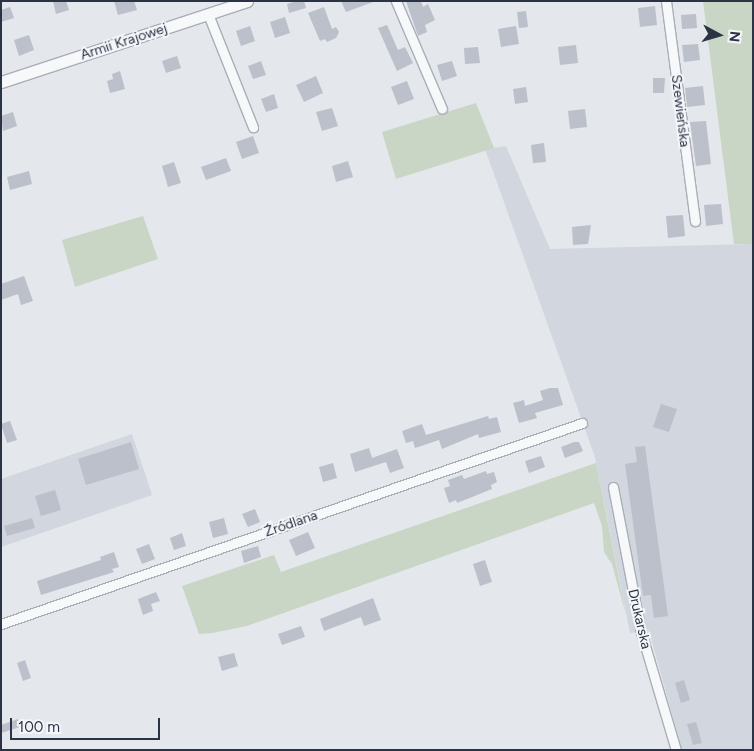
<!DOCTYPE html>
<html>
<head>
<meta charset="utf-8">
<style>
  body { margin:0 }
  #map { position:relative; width:754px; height:751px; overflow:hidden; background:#e4e7ec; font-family:Figtree,sans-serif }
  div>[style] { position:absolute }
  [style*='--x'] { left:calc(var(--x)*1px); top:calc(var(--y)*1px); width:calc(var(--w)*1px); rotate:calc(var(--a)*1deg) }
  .built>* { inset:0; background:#d2d6de }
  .green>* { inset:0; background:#c9d6c5 }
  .building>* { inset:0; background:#bbc0ca }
  .roads { filter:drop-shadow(1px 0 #a9aeb7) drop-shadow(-1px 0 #a9aeb7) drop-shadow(0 1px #a9aeb7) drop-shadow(0 -1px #a9aeb7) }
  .minor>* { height:9px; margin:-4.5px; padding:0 4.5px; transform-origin:4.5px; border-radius:4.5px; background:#f7f8fa }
  .tertiary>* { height:11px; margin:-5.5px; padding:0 5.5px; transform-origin:5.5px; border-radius:5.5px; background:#f7f8fa }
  span { translate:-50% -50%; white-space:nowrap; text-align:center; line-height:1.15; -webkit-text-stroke:4px #f4f6f9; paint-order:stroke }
  .street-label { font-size:14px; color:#2b3445 }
  .frame { position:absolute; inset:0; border:2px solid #2b3445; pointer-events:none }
  .north { position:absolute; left:694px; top:10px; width:50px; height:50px; -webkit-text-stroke:4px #f4f6f9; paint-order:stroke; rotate:96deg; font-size:14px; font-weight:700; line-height:20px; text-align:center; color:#2b3445 }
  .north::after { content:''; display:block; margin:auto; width:18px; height:22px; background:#2b3445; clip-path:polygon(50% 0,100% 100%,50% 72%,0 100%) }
  .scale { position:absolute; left:10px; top:718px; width:150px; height:22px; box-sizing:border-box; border:2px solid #2b3445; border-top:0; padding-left:6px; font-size:15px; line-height:18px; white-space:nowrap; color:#2b3445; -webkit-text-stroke:4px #f4f6f9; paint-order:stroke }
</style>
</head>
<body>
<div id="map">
  <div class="built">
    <i style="clip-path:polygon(506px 146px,550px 249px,753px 244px,753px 750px,682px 750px,649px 631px,630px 633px,595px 457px,485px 149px)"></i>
    <i style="clip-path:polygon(132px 434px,152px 495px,1px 547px,1px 479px)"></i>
  </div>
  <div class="green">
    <i style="clip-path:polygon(703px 1px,753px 1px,753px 244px,734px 244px)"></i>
    <i style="clip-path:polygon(476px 103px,494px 148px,396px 179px,382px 132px)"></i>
    <i style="clip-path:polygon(143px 216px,158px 259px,75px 287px,62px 240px)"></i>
    <i style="clip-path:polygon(596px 463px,626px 615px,612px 564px,604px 552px,602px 526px,594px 503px,247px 626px,212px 633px,199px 634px,182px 586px,274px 555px,281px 572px)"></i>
  </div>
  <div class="building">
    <i style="clip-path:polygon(53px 1px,66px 1px,69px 10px,56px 14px)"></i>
    <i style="clip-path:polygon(114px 1px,134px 1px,137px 10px,118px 15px)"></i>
    <i style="clip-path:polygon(297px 1px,304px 1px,306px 8px,289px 13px,287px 4px)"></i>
    <i style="clip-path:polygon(341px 1px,373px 1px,373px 2px,346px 12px)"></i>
    <i style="clip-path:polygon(406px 1px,421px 1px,423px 7px,428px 4px,435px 20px,425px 25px,427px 32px,418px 36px)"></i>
    <i style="clip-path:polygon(655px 6px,657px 25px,640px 27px,638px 8px)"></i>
    <i style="clip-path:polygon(10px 7px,14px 18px,1px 22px,1px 10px)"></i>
    <i style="clip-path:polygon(324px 7px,332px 29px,336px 27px,339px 32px,336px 38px,327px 42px,325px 39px,320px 41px,308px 13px)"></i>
    <i style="clip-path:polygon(526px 11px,528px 27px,519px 28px,517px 12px)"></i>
    <i style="clip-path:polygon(696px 14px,697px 28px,682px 29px,681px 15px)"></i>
    <i style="clip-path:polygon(285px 17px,290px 33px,275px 38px,270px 22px)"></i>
    <i style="clip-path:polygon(387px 25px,398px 50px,405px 47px,413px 63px,397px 71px,378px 28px)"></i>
    <i style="clip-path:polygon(250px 26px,255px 41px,241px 46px,236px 31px)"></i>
    <i style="clip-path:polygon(516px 26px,519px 44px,501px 47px,498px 29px)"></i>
    <i style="clip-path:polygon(29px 35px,34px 50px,19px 56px,14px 40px)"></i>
    <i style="clip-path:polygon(698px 44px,700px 60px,684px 62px,682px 45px)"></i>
    <i style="clip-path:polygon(576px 45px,578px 63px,560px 65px,558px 47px)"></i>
    <i style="clip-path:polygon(478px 47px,480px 63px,465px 64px,464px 48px)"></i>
    <i style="clip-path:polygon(177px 56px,181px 68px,166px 73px,162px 61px)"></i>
    <i style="clip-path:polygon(261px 61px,266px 75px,253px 79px,248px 66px)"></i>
    <i style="clip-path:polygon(452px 61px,457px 76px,442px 81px,437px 65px)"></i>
    <i style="clip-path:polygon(120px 71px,125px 89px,110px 93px,107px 81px,113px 79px,112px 74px)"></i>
    <i style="clip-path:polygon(316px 76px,323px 93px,304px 102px,296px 85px)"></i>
    <i style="clip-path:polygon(653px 78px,665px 78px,664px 93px,653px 93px)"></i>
    <i style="clip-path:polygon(407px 81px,414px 99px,398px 105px,391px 87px)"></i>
    <i style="clip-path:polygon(703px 86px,705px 105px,687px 107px,685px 88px)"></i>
    <i style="clip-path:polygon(526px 87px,528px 102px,515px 104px,513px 89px)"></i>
    <i style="clip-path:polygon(274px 94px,278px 108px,266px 112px,261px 99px)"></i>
    <i style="clip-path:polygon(332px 108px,338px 126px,322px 131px,316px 112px)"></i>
    <i style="clip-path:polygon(585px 109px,587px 127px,570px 129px,568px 111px)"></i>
    <i style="clip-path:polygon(13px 112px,17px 126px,3px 131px,1px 116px)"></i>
    <i style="clip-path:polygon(706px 121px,711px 164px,696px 166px,690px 122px)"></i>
    <i style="clip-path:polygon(253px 136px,259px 153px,242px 159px,236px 142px)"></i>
    <i style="clip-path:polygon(544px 143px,546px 162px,533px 163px,531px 145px)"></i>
    <i style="clip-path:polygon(226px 158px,231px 171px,206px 180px,201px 167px)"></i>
    <i style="clip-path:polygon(348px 161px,353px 177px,336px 182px,332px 166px)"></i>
    <i style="clip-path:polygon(174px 162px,181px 183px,168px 187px,162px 166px)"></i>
    <i style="clip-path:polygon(29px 171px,32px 184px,10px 190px,7px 177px)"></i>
    <i style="clip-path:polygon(721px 204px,723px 224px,706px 226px,704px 205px)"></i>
    <i style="clip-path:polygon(683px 215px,685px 236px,668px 238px,666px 216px)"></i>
    <i style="clip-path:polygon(591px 225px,588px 244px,573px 245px,572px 227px)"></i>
    <i style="clip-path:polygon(24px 276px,33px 301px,21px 305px,18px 294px,1px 300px,1px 284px)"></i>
    <i style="clip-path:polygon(550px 388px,558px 388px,563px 405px,535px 413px,537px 418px,519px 423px,513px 403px,524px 400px,525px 406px,543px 400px,540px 391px)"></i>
    <i style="clip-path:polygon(661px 404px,677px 409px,669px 432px,653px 427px)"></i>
    <i style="clip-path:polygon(488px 416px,489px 419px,497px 417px,501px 432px,479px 438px,478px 434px,442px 449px,439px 440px,415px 448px,413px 441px,406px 443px,402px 431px,422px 424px,426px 435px)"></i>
    <i style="clip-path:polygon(10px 421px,17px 440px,7px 443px,1px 424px)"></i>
    <i style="clip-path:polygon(131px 442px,139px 469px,86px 485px,78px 459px)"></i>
    <i style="clip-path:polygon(574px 442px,579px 442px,583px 451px,565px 458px,561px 447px)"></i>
    <i style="clip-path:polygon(645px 446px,668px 616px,654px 618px,651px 595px,643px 596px,625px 464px,637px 462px,635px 447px)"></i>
    <i style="clip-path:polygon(369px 448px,372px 458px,397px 449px,404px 468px,390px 473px,386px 462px,355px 472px,350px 454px)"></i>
    <i style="clip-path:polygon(541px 456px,545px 467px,529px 473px,525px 461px)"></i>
    <i style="clip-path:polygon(333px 463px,337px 478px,323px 482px,319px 467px)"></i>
    <i style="clip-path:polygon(486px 471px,487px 474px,494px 472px,497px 482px,491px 485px,492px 489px,457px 503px,456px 500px,449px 503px,444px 488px,450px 486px,448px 480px,462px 475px,464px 479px)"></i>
    <i style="clip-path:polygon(55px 490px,61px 510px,41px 516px,35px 496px)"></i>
    <i style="clip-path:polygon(255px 509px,260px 522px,248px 527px,242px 514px)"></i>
    <i style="clip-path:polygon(32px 518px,35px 528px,7px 536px,4px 526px)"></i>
    <i style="clip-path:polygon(224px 518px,228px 534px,213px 538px,209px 522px)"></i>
    <i style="clip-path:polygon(308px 532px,315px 548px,296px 556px,289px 540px)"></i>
    <i style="clip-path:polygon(182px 533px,186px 546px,174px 550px,170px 538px)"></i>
    <i style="clip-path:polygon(149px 544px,155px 559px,142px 564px,136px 549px)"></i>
    <i style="clip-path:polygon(258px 546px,261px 557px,244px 563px,241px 551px)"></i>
    <i style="clip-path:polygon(114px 552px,119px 567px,112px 569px,114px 572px,41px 595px,37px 581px,101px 560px,100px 557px)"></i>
    <i style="clip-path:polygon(485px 560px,492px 582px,480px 586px,473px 564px)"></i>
    <i style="clip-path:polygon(156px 592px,160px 601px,151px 604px,153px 611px,143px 615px,138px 599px)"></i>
    <i style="clip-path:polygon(373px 598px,381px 620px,364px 626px,361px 617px,324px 631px,320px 619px)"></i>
    <i style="clip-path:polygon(301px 626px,305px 637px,282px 645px,278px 634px)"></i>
    <i style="clip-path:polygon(234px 653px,238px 666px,222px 671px,218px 657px)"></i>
    <i style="clip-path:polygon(25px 660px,31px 678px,23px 681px,17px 663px)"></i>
    <i style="clip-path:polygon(684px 680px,690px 700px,681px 703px,675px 683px)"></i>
    <i style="clip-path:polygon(18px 719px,20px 727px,1px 733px,1px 725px)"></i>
    <i style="clip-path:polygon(696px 722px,702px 743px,693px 745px,687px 724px)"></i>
  </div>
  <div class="roads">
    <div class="minor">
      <i style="--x:396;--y:1;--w:117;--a:66.9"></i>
      <i style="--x:666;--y:1;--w:222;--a:82.5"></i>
      <i style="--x:208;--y:14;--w:122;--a:68.3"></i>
      <i style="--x:613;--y:487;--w:148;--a:79.1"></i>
      <i style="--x:641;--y:632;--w:123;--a:73.5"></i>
      <i style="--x:1;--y:624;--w:615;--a:-19.08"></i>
    </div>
    <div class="tertiary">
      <i style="--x:1;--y:82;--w:259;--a:-18.2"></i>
    </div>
  </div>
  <div class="street-label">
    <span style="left:124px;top:42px;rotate:-18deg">Armii Krajowej</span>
    <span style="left:680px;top:111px;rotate:83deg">Szewieńska</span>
    <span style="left:291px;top:524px;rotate:-19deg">Źródlana</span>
    <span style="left:639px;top:619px;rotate:77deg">Drukarska</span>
  </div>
  <div class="frame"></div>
  <div class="north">N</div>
  <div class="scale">100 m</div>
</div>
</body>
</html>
